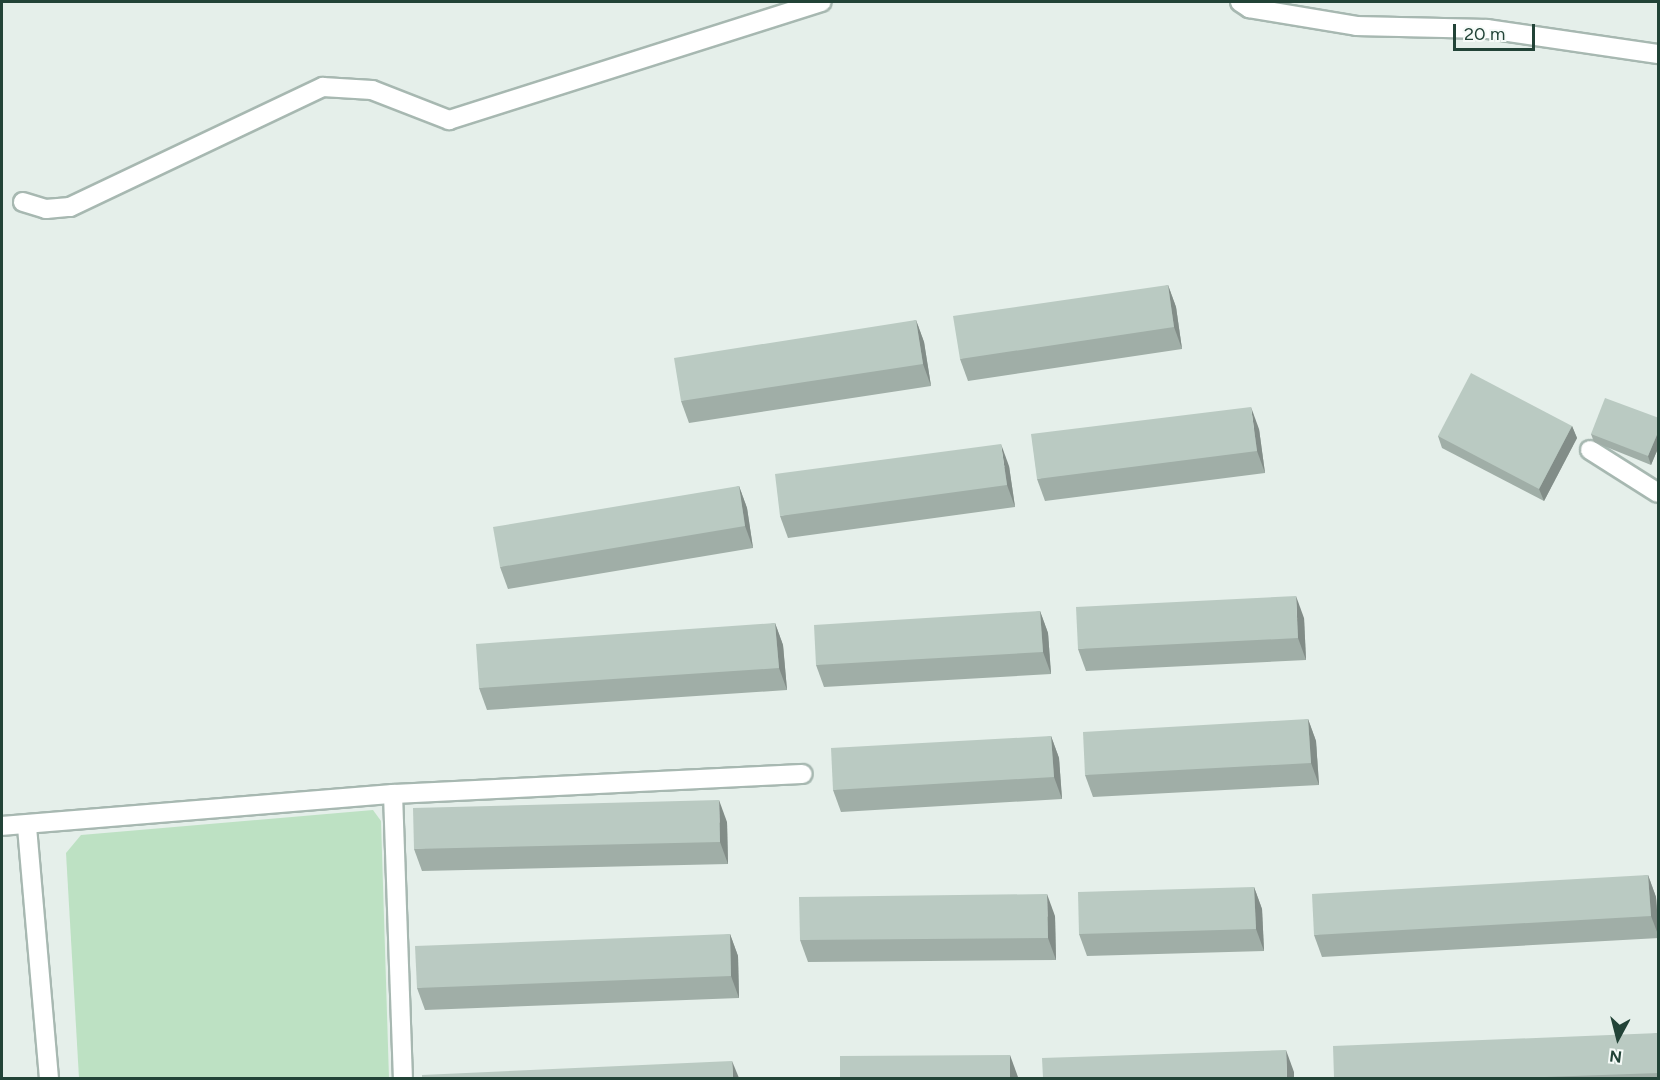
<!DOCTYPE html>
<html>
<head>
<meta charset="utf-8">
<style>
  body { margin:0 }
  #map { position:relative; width:1660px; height:1080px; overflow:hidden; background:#e5efea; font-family:Figtree,sans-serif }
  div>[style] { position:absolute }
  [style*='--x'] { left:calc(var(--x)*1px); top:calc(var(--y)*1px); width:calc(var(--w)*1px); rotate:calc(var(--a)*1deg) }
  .green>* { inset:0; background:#bde1c3 }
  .roads { filter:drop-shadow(2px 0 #a7b8b1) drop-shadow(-2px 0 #a7b8b1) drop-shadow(0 2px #a7b8b1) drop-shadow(0 -2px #a7b8b1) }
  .minor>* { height:18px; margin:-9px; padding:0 9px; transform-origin:9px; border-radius:9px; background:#fff }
  .wall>* { inset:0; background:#a0aea7 }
  .shaded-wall>* { inset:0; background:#828d88 }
  .building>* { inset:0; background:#bacac2 }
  span { translate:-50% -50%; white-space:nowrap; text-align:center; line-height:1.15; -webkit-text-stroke:5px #f6fbf8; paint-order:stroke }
  .frame { position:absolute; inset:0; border:3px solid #224337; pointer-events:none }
  .north { position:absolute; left:1588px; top:1008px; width:60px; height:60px; -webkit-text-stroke:4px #f6fbf8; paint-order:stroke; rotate:187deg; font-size:16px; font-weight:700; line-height:24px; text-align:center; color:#224337 }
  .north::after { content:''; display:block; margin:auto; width:21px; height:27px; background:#224337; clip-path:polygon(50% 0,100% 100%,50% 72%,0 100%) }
  .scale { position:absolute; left:1453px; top:24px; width:82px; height:27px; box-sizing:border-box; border:3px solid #224337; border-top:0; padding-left:8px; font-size:18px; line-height:21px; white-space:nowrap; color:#224337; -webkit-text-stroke:4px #f6fbf8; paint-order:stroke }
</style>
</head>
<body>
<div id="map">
  <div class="green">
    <i style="clip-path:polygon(373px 810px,381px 821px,389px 1078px,79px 1078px,66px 853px,81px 835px)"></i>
  </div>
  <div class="roads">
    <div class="minor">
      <i style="--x:1240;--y:2;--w:11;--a:34"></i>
      <i style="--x:1249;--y:8;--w:109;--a:9.5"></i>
      <i style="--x:1356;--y:26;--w:131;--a:1.3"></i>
      <i style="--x:1487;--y:29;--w:173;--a:8.3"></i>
      <i style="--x:23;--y:202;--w:24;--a:17"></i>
      <i style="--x:46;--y:209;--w:24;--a:-5"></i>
      <i style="--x:70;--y:207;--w:280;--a:-25.4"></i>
      <i style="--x:323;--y:87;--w:49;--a:3.5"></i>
      <i style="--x:372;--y:90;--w:83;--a:21.3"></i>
      <i style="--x:449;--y:120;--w:391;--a:-17.6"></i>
      <i style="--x:1590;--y:450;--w:80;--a:32.3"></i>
      <i style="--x:393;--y:794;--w:284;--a:88"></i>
      <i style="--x:2;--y:826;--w:392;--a:-4.7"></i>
      <i style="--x:393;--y:794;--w:410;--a:-2.8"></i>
      <i style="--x:27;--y:827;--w:252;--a:85"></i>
    </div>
  </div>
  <div class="wall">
    <i style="clip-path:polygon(1168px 285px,1176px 307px,1182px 349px,968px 381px,960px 359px)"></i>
    <i style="clip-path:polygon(916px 320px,924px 342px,931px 386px,689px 423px,681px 401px)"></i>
    <i style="clip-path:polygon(1659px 418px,1659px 446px,1651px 465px,1594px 442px,1591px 434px)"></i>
    <i style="clip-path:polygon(1572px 426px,1577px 438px,1544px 501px,1442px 448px,1438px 436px)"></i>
    <i style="clip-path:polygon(1259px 429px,1265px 473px,1045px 501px,1037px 479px)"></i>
    <i style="clip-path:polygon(1009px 466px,1015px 507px,788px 538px,780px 516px)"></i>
    <i style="clip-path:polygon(739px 486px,747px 508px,753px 548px,508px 589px,500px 567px)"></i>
    <i style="clip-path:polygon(1040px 611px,1048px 633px,1051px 674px,824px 687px,816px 665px)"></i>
    <i style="clip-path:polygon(1304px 618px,1306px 660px,1086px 671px,1078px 649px)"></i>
    <i style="clip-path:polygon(775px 623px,783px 645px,787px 690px,487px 710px,479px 688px)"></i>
    <i style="clip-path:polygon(1308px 719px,1316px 741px,1319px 785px,1093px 797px,1085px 775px)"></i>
    <i style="clip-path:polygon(1051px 736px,1059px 758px,1062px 799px,841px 812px,833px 790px)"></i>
    <i style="clip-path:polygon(727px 822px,728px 864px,422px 871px,414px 849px)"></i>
    <i style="clip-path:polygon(1648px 875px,1656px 897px,1659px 938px,1322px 957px,1314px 935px)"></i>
    <i style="clip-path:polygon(1254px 887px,1262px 909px,1264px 951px,1087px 956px,1079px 934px)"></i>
    <i style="clip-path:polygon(1055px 916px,1056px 960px,808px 962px,800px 940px)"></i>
    <i style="clip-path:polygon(730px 934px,738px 956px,739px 998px,425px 1010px,417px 988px)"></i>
    <i style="clip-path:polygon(1659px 1033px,1659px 1078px,1334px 1078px)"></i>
  </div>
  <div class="shaded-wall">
    <i style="clip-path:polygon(1168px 285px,1176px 307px,1182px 349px,1174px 327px)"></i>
    <i style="clip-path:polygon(916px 320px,924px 342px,931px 386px,923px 364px)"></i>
    <i style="clip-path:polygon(1251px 407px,1259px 429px,1265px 473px,1257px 451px)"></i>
    <i style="clip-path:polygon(1572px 426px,1577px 438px,1544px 501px,1539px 489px)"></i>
    <i style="clip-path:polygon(1659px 430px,1659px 446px,1651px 465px,1648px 456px)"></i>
    <i style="clip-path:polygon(1001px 444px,1009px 466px,1015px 507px,1007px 485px)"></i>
    <i style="clip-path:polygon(739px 486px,747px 508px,753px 548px,745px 526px)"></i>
    <i style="clip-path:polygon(1296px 596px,1304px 618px,1306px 660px,1298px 638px)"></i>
    <i style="clip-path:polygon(1040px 611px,1048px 633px,1051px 674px,1043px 652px)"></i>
    <i style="clip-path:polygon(775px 623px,783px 645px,787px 690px,779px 668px)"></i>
    <i style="clip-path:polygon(1308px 719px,1316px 741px,1319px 785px,1311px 763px)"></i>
    <i style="clip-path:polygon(1051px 736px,1059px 758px,1062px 799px,1054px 777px)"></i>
    <i style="clip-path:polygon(719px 800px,727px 822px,728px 864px,720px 842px)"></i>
    <i style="clip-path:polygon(1648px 875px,1656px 897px,1659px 937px,1651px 916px)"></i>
    <i style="clip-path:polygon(1254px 887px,1262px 909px,1264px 951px,1256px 929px)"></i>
    <i style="clip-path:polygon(1047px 894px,1055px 916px,1056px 960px,1048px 938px)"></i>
    <i style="clip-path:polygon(730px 934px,738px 956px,739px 998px,731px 976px)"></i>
    <i style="clip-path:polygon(1286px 1050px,1294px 1072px,1294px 1078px,1287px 1078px)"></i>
    <i style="clip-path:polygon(1010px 1055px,1018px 1077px,1018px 1078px,1010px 1078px)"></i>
    <i style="clip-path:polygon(732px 1061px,739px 1078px,733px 1078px)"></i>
  </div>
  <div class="building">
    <i style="clip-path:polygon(1168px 285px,1174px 327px,960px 359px,953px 316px)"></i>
    <i style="clip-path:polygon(916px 320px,923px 364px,681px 401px,674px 358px)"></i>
    <i style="clip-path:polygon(1471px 373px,1572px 426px,1539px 489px,1438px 436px)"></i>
    <i style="clip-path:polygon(1605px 398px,1659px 418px,1659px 430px,1648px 456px,1591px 434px)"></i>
    <i style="clip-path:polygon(1251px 407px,1257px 451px,1037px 479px,1031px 434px)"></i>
    <i style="clip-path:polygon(1001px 444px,1007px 485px,780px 516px,775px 474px)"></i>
    <i style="clip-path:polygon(739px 486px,745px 526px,500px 567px,493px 527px)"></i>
    <i style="clip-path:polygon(1296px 596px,1298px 638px,1078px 649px,1076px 607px)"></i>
    <i style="clip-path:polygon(1040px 611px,1043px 652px,816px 665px,814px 625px)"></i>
    <i style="clip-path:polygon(775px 623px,779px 668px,479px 688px,476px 644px)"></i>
    <i style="clip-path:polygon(1308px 719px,1311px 763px,1085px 775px,1083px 732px)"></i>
    <i style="clip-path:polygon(1051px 736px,1054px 777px,833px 790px,831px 748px)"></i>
    <i style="clip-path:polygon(719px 800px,720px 842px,414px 849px,413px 808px)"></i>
    <i style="clip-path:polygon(1648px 875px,1651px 916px,1314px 935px,1312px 894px)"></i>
    <i style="clip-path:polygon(1254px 887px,1256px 929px,1079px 934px,1078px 892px)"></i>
    <i style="clip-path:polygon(1047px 894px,1048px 938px,800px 940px,799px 897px)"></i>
    <i style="clip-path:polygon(730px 934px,731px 976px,417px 988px,415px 946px)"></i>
    <i style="clip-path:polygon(1659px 1033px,1659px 1073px,1514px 1078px,1334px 1078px,1333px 1046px)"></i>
    <i style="clip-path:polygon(1286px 1050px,1287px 1078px,1043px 1078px,1042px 1058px)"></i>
    <i style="clip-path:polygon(1010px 1055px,1010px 1078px,840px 1078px,840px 1056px)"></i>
    <i style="clip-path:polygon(732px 1061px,733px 1078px,422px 1078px,422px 1075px)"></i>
  </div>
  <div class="frame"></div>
  <div class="north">N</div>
  <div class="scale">20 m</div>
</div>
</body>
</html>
